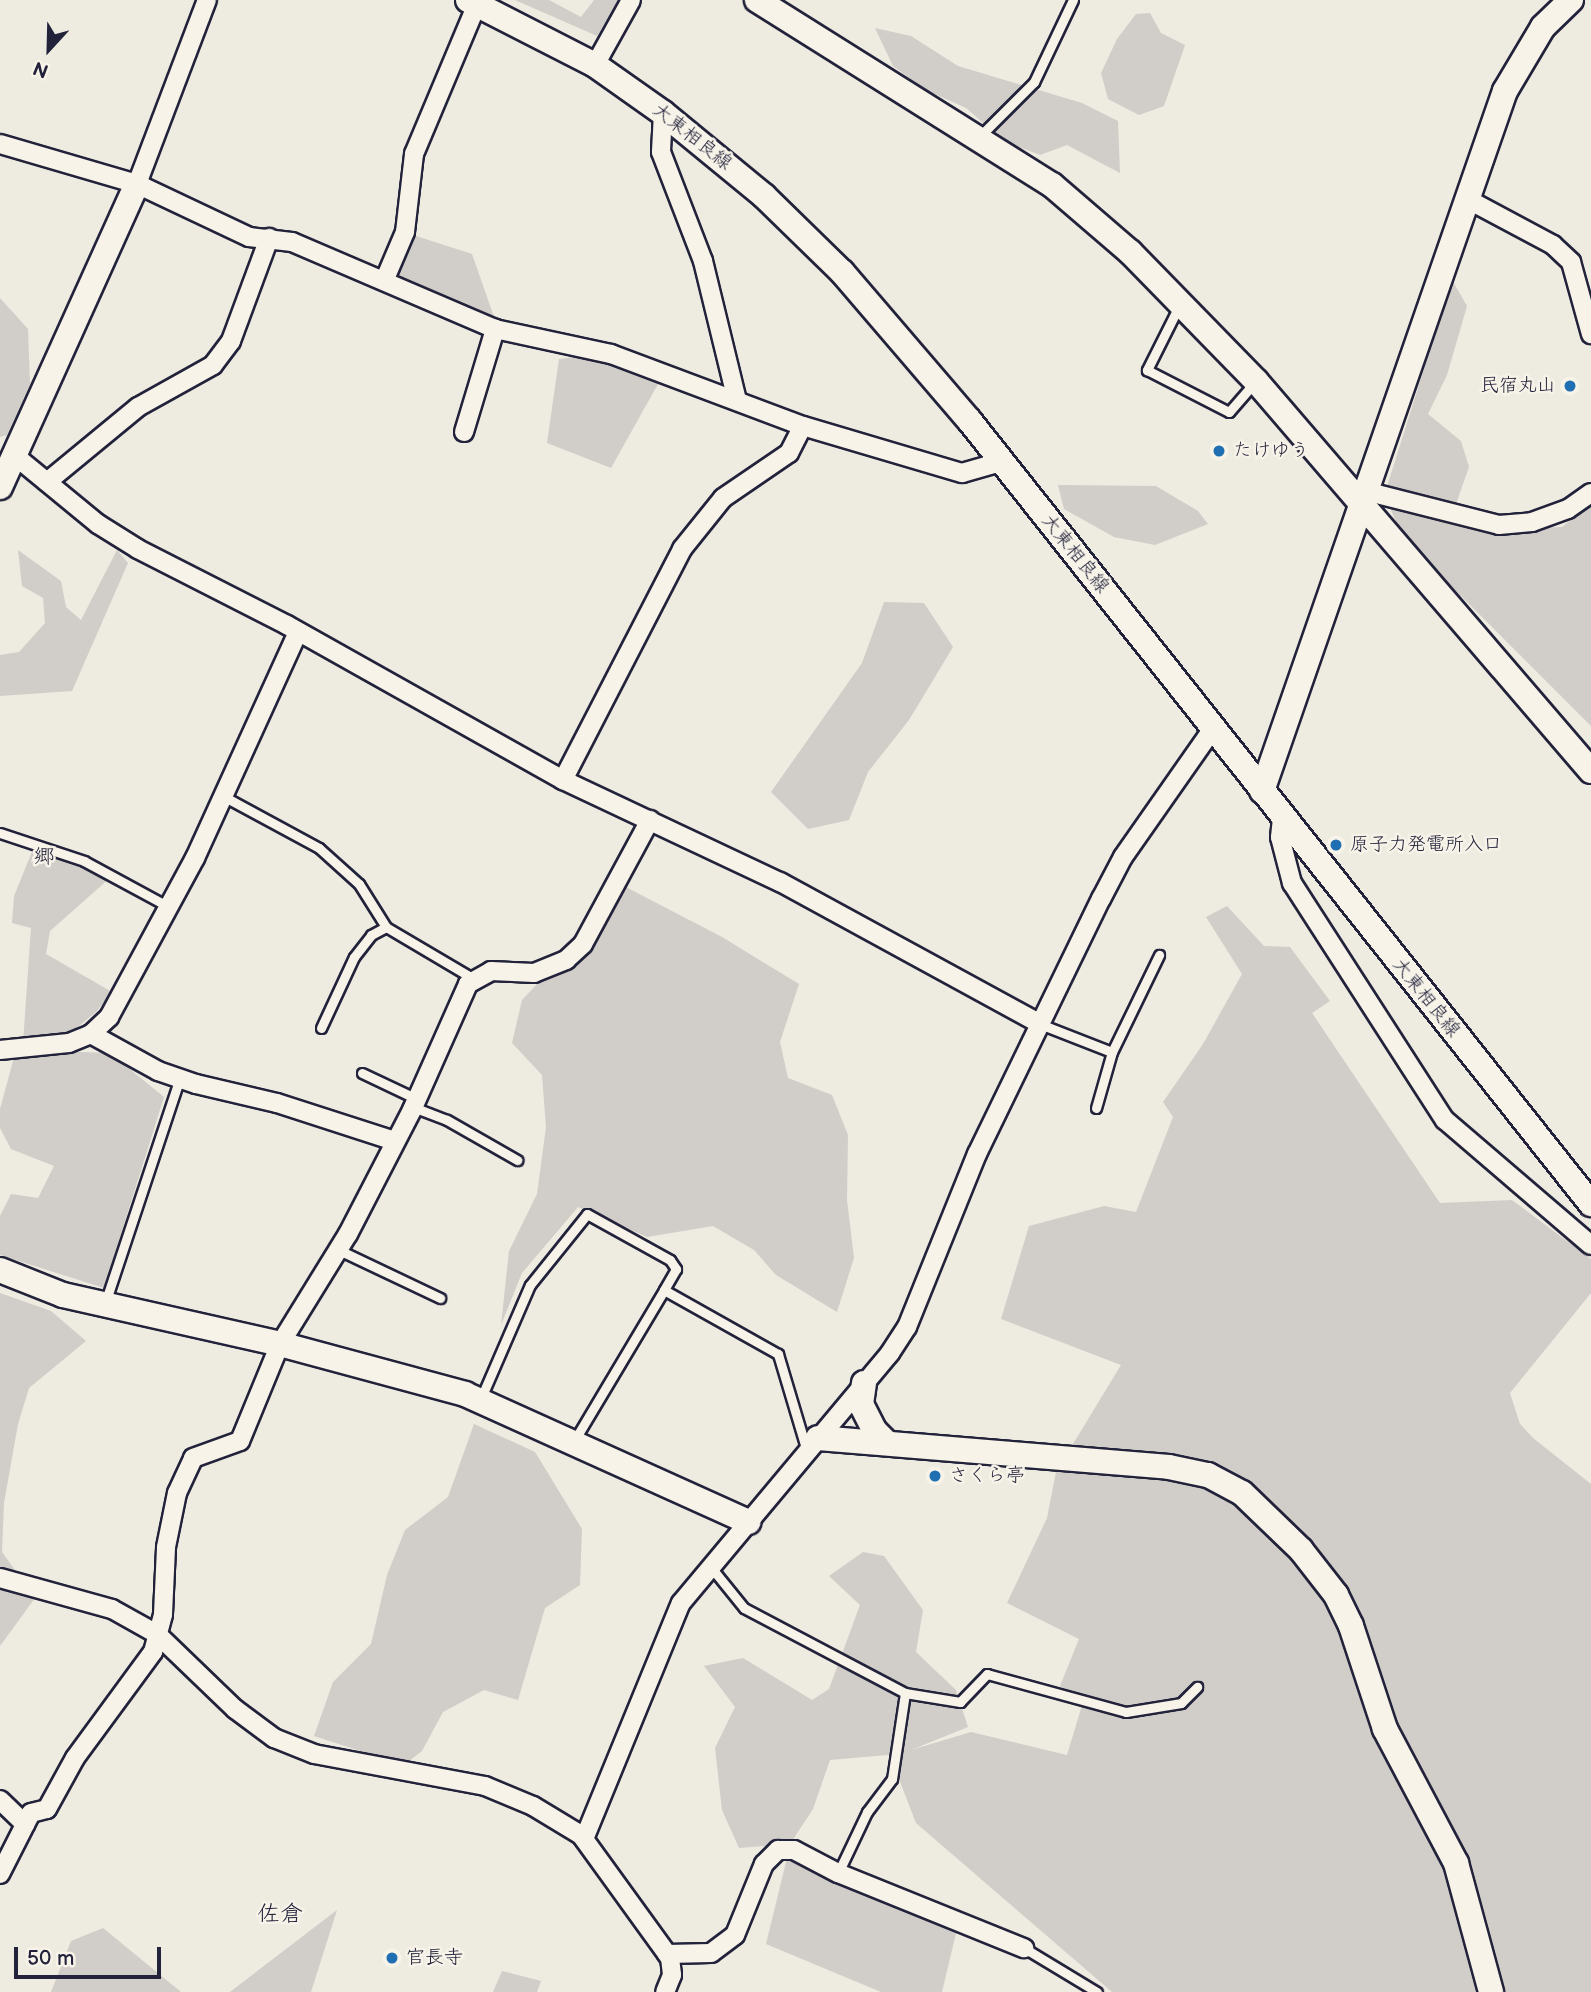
<!DOCTYPE html>
<html>
<head>
<meta charset="utf-8">
<style>
  body { margin:0 }
  #map { position:relative; width:1591px; height:1992px; overflow:hidden; background:#eeebe1; font-family:"Balsamiq Sans","Klee One",sans-serif }
  div>[style] { position:absolute }
  [style*='--x'] { left:calc(var(--x)*1px); top:calc(var(--y)*1px); width:calc(var(--w)*1px); rotate:calc(var(--a)*1deg) }
  .green>* { inset:0; background:#d1cdc9 }
  .roads { filter:drop-shadow(2px 0 #22223b) drop-shadow(-2px 0 #22223b) drop-shadow(0 2px #22223b) drop-shadow(0 -2px #22223b) }
  .lane>* { height:9px; margin:-4.5px; padding:0 4.5px; transform-origin:4.5px; border-radius:4.5px; background:#f7f3e8 }
  .street>* { height:18px; margin:-9px; padding:0 9px; transform-origin:9px; border-radius:9px; background:#f7f3e8 }
  .secondary>* { height:24px; margin:-12px; padding:0 12px; transform-origin:12px; border-radius:12px; background:#f7f3e8 }
  .dots>* { width:19px; height:19px; translate:-50% -50%; box-sizing:border-box; border:4px solid #f7f3e8; border-radius:50% }
  span { translate:-50% -50%; white-space:nowrap; text-align:center; line-height:1.15; -webkit-text-stroke:5px #f7f3e8; paint-order:stroke }
  .street-label { font-size:19px; color:#22223b }
  .poi-label { font-size:19px; color:#22223b }
  .right { translate:-100% -50%; text-align:right }
  .left { translate:0 -50%; text-align:left }
  .neighbourhood-label { font-size:21px; color:#22223b }
  .quarter-label { font-size:23px; color:#22223b }
  .north { position:absolute; left:14px; top:14px; width:70px; height:70px; -webkit-text-stroke:5px #f7f3e8; paint-order:stroke; rotate:202deg; font-size:19px; font-weight:700; line-height:28px; text-align:center; color:#22223b }
  .north::after { content:''; display:block; margin:auto; width:24px; height:32px; background:#22223b; clip-path:polygon(50% 0,100% 100%,50% 72%,0 100%) }
  .scale { position:absolute; left:14px; top:1947px; width:147px; height:32px; box-sizing:border-box; border:4px solid #22223b; border-top:0; padding-left:9px; font-size:21px; line-height:24px; white-space:nowrap; color:#22223b; -webkit-text-stroke:5px #f7f3e8; paint-order:stroke }
</style>
</head>
<body>
<div id="map">
  <div class="green">
    <i style="clip-path:polygon(515px 0,549px 0,581px 17px,594px 0,618px 0,597px 36px)"></i>
    <i style="clip-path:polygon(1150px 13px,1161px 33px,1185px 45px,1164px 106px,1139px 115px,1108px 99px,1101px 73px,1117px 39px,1136px 14px)"></i>
    <i style="clip-path:polygon(875px 28px,911px 36px,958px 66px,1082px 103px,1118px 121px,1120px 173px,1067px 145px,1040px 155px,1004px 141px,966px 108px,924px 89px,893px 66px)"></i>
    <i style="clip-path:polygon(413px 235px,472px 254px,494px 317px,445px 305px,392px 273px)"></i>
    <i style="clip-path:polygon(1452px 280px,1467px 306px,1447px 375px,1428px 414px,1461px 441px,1469px 467px,1449px 524px,1480px 530px,1562px 527px,1591px 504px,1591px 726px,1405px 540px,1384px 496px)"></i>
    <i style="clip-path:polygon(0 298px,28px 329px,30px 384px,7px 435px,0 437px)"></i>
    <i style="clip-path:polygon(583px 356px,658px 384px,611px 468px,547px 443px,559px 359px)"></i>
    <i style="clip-path:polygon(1058px 485px,1156px 486px,1198px 511px,1208px 524px,1155px 545px,1114px 537px,1064px 509px)"></i>
    <i style="clip-path:polygon(18px 550px,61px 581px,66px 607px,81px 620px,117px 550px,128px 563px,72px 691px,0 696px,0 655px,19px 652px,45px 623px,43px 598px,22px 586px)"></i>
    <i style="clip-path:polygon(884px 602px,924px 603px,953px 647px,909px 720px,868px 772px,849px 820px,808px 829px,771px 792px,862px 663px)"></i>
    <i style="clip-path:polygon(34px 847px,111px 877px,50px 931px,46px 954px,112px 992px,96px 1012px,56px 1045px,23px 1043px,31px 928px,12px 923px,14px 896px)"></i>
    <i style="clip-path:polygon(620px 884px,722px 937px,799px 984px,780px 1042px,788px 1078px,832px 1095px,848px 1135px,847px 1200px,854px 1258px,837px 1312px,776px 1275px,754px 1250px,713px 1226px,647px 1237px,578px 1207px,522px 1273px,501px 1325px,509px 1251px,537px 1194px,546px 1127px,542px 1075px,512px 1043px,522px 1000px,594px 923px)"></i>
    <i style="clip-path:polygon(1227px 906px,1264px 946px,1290px 947px,1330px 1001px,1312px 1013px,1440px 1203px,1512px 1200px,1591px 1259px,1591px 1293px,1510px 1393px,1520px 1424px,1533px 1438px,1591px 1484px,1591px 1992px,1112px 1992px,916px 1823px,894px 1766px,898px 1754px,830px 1760px,813px 1809px,790px 1844px,739px 1848px,722px 1810px,715px 1748px,735px 1707px,704px 1666px,743px 1658px,812px 1700px,829px 1689px,860px 1605px,829px 1576px,863px 1552px,884px 1556px,923px 1610px,916px 1652px,956px 1690px,968px 1727px,911px 1750px,971px 1732px,1067px 1755px,1083px 1702px,1060px 1686px,1079px 1639px,1007px 1603px,1047px 1518px,1056px 1472px,1121px 1365px,1001px 1319px,1029px 1226px,1104px 1206px,1136px 1212px,1173px 1117px,1163px 1102px,1203px 1044px,1242px 974px,1206px 917px)"></i>
    <i style="clip-path:polygon(16px 1050px,110px 1053px,164px 1097px,104px 1288px,0 1255px,0 1216px,11px 1194px,38px 1198px,54px 1166px,11px 1149px,0 1128px,0 1109px)"></i>
    <i style="clip-path:polygon(0 1293px,51px 1311px,86px 1341px,29px 1388px,18px 1424px,4px 1503px,2px 1552px,35px 1598px,0 1646px)"></i>
    <i style="clip-path:polygon(474px 1424px,535px 1452px,582px 1529px,580px 1585px,545px 1608px,518px 1700px,484px 1690px,443px 1712px,422px 1751px,404px 1765px,314px 1736px,333px 1682px,371px 1644px,387px 1575px,405px 1530px,448px 1497px)"></i>
    <i style="clip-path:polygon(787px 1858px,956px 1933px,942px 1992px,881px 1992px,766px 1944px)"></i>
    <i style="clip-path:polygon(337px 1910px,311px 1992px,230px 1992px)"></i>
    <i style="clip-path:polygon(103px 1928px,181px 1992px,51px 1992px,71px 1941px)"></i>
    <i style="clip-path:polygon(502px 1971px,541px 1981px,537px 1992px,493px 1992px)"></i>
  </div>
  <div class="roads">
    <div class="lane">
      <i style="--x:979;--y:137;--w:78;--a:-45"></i>
      <i style="--x:1034;--y:82;--w:91;--a:-64.6"></i>
      <i style="--x:1179;--y:306;--w:72;--a:116.6"></i>
      <i style="--x:1147;--y:370;--w:92;--a:27.1"></i>
      <i style="--x:1229;--y:412;--w:40;--a:-49"></i>
      <i style="--x:223;--y:796;--w:109;--a:28.4"></i>
      <i style="--x:319;--y:848;--w:54;--a:42"></i>
      <i style="--x:359;--y:884;--w:51;--a:57.9"></i>
      <i style="--x:386;--y:927;--w:102;--a:30.6"></i>
      <i style="--x:0;--y:833;--w:89;--a:18.4"></i>
      <i style="--x:84;--y:861;--w:97;--a:28.4"></i>
      <i style="--x:1040;--y:1024;--w:77;--a:21.3"></i>
      <i style="--x:321;--y:1028;--w:78;--a:-65.1"></i>
      <i style="--x:354;--y:957;--w:28;--a:-52"></i>
      <i style="--x:371;--y:935;--w:17;--a:-28"></i>
      <i style="--x:362;--y:1073;--w:61;--a:25.3"></i>
      <i style="--x:413;--y:1107;--w:36;--a:21"></i>
      <i style="--x:447;--y:1120;--w:81;--a:29.7"></i>
      <i style="--x:1096;--y:1108;--w:58;--a:-74.1"></i>
      <i style="--x:1112;--y:1052;--w:108;--a:-64.1"></i>
      <i style="--x:339;--y:1250;--w:112;--a:25.4"></i>
      <i style="--x:105;--y:1303;--w:237;--a:-71.6"></i>
      <i style="--x:481;--y:1398;--w:123;--a:-66.6"></i>
      <i style="--x:530;--y:1285;--w:91;--a:-51.2"></i>
      <i style="--x:587;--y:1214;--w:95;--a:29"></i>
      <i style="--x:670;--y:1260;--w:11;--a:56"></i>
      <i style="--x:676;--y:1269;--w:24;--a:120"></i>
      <i style="--x:664;--y:1290;--w:131;--a:29.3"></i>
      <i style="--x:778;--y:1354;--w:101;--a:73.4"></i>
      <i style="--x:574;--y:1441;--w:176;--a:-59.2"></i>
      <i style="--x:710;--y:1566;--w:54;--a:51"></i>
      <i style="--x:744;--y:1608;--w:182;--a:27.8"></i>
      <i style="--x:905;--y:1693;--w:56;--a:9.3"></i>
      <i style="--x:960;--y:1702;--w:39;--a:-46"></i>
      <i style="--x:987;--y:1674;--w:144;--a:15.3"></i>
      <i style="--x:1126;--y:1712;--w:56;--a:-9.3"></i>
      <i style="--x:1181;--y:1703;--w:23;--a:-45"></i>
      <i style="--x:838;--y:1873;--w:68;--a:-64.6"></i>
      <i style="--x:867;--y:1812;--w:41;--a:-52.9"></i>
      <i style="--x:892;--y:1779;--w:87;--a:-81.4"></i>
      <i style="--x:1024;--y:1948;--w:85;--a:31.1"></i>
    </div>
    <div class="street">
      <i style="--x:595;--y:65;--w:74;--a:-61"></i>
      <i style="--x:663;--y:113;--w:39;--a:93"></i>
      <i style="--x:661;--y:152;--w:117;--a:68.9"></i>
      <i style="--x:703;--y:261;--w:144;--a:76.3"></i>
      <i style="--x:0;--y:144;--w:143;--a:16.3"></i>
      <i style="--x:137;--y:184;--w:124;--a:25.3"></i>
      <i style="--x:249;--y:237;--w:43;--a:6.6"></i>
      <i style="--x:292;--y:242;--w:221;--a:23.2"></i>
      <i style="--x:495;--y:329;--w:119;--a:12.2"></i>
      <i style="--x:611;--y:354;--w:205;--a:20.6"></i>
      <i style="--x:803;--y:426;--w:166;--a:16.5"></i>
      <i style="--x:962;--y:473;--w:40;--a:-16"></i>
      <i style="--x:137;--y:184;--w:197;--a:-69.2"></i>
      <i style="--x:1467;--y:199;--w:98;--a:28.1"></i>
      <i style="--x:1553;--y:245;--w:25;--a:43"></i>
      <i style="--x:1571;--y:262;--w:75;--a:74.5"></i>
      <i style="--x:385;--y:279;--w:51;--a:-66.9"></i>
      <i style="--x:405;--y:232;--w:79;--a:-83.4"></i>
      <i style="--x:414;--y:154;--w:163;--a:-67.2"></i>
      <i style="--x:464;--y:432;--w:108;--a:-73.2"></i>
      <i style="--x:14;--y:455;--w:109;--a:39.4"></i>
      <i style="--x:98;--y:524;--w:47;--a:32"></i>
      <i style="--x:138;--y:549;--w:167;--a:27"></i>
      <i style="--x:287;--y:625;--w:317;--a:29.3"></i>
      <i style="--x:563;--y:780;--w:240;--a:25.2"></i>
      <i style="--x:780;--y:882;--w:296;--a:28.6"></i>
      <i style="--x:47;--y:482;--w:118;--a:-39.5"></i>
      <i style="--x:138;--y:407;--w:86;--a:-29.2"></i>
      <i style="--x:213;--y:365;--w:30;--a:-53"></i>
      <i style="--x:231;--y:341;--w:110;--a:-69.7"></i>
      <i style="--x:1365;--y:491;--w:138;--a:14.2"></i>
      <i style="--x:1499;--y:525;--w:33;--a:-5"></i>
      <i style="--x:1532;--y:522;--w:38;--a:-20"></i>
      <i style="--x:1568;--y:509;--w:28;--a:-35"></i>
      <i style="--x:563;--y:780;--w:260;--a:-62.7"></i>
      <i style="--x:682;--y:549;--w:65;--a:-51.2"></i>
      <i style="--x:723;--y:498;--w:80;--a:-34.3"></i>
      <i style="--x:789;--y:453;--w:30;--a:-63"></i>
      <i style="--x:1282;--y:818;--w:19;--a:96"></i>
      <i style="--x:1280;--y:837;--w:48;--a:75.4"></i>
      <i style="--x:1292;--y:883;--w:282;--a:57.2"></i>
      <i style="--x:1445;--y:1120;--w:192;--a:40.6"></i>
      <i style="--x:91;--y:1034;--w:77;--a:28.9"></i>
      <i style="--x:158;--y:1071;--w:40;--a:18.9"></i>
      <i style="--x:196;--y:1084;--w:83;--a:13.2"></i>
      <i style="--x:277;--y:1103;--w:124;--a:17.9"></i>
      <i style="--x:0;--y:1050;--w:69;--a:-5.8"></i>
      <i style="--x:69;--y:1043;--w:24;--a:-22"></i>
      <i style="--x:91;--y:1034;--w:25;--a:-43"></i>
      <i style="--x:109;--y:1017;--w:181;--a:-61.6"></i>
      <i style="--x:195;--y:858;--w:246;--a:-65.5"></i>
      <i style="--x:0;--y:1578;--w:116;--a:15.5"></i>
      <i style="--x:112;--y:1609;--w:51;--a:29.1"></i>
      <i style="--x:157;--y:1634;--w:108;--a:43.9"></i>
      <i style="--x:235;--y:1709;--w:49;--a:36.6"></i>
      <i style="--x:274;--y:1738;--w:43;--a:21.8"></i>
      <i style="--x:314;--y:1754;--w:174;--a:10.6"></i>
      <i style="--x:485;--y:1786;--w:52;--a:22.6"></i>
      <i style="--x:533;--y:1806;--w:56;--a:31.1"></i>
      <i style="--x:581;--y:1835;--w:152;--a:54.1"></i>
      <i style="--x:670;--y:1958;--w:17;--a:83"></i>
      <i style="--x:672;--y:1975;--w:18;--a:112"></i>
      <i style="--x:0;--y:1800;--w:35;--a:44"></i>
      <i style="--x:584;--y:1839;--w:255;--a:-67.7"></i>
      <i style="--x:681;--y:1603;--w:326;--a:-50.1"></i>
      <i style="--x:890;--y:1353;--w:31;--a:-57"></i>
      <i style="--x:907;--y:1327;--w:187;--a:-68"></i>
      <i style="--x:977;--y:1154;--w:284;--a:-64.1"></i>
      <i style="--x:1101;--y:899;--w:47;--a:-62.4"></i>
      <i style="--x:1123;--y:857;--w:159;--a:-55"></i>
      <i style="--x:0;--y:1874;--w:68;--a:-63.1"></i>
      <i style="--x:31;--y:1813;--w:16;--a:-14"></i>
      <i style="--x:47;--y:1809;--w:58;--a:-61.2"></i>
      <i style="--x:75;--y:1758;--w:132;--a:-53.7"></i>
      <i style="--x:153;--y:1652;--w:39;--a:-75"></i>
      <i style="--x:163;--y:1614;--w:67;--a:-87.4"></i>
      <i style="--x:166;--y:1547;--w:55;--a:-78.5"></i>
      <i style="--x:177;--y:1493;--w:38;--a:-65"></i>
      <i style="--x:193;--y:1458;--w:50;--a:-19.9"></i>
      <i style="--x:240;--y:1441;--w:105;--a:-67.6"></i>
      <i style="--x:280;--y:1344;--w:129;--a:-58.3"></i>
      <i style="--x:348;--y:1234;--w:140;--a:-62.7"></i>
      <i style="--x:412;--y:1110;--w:138;--a:-66"></i>
      <i style="--x:468;--y:984;--w:26;--a:-29"></i>
      <i style="--x:491;--y:971;--w:43;--a:2.7"></i>
      <i style="--x:534;--y:973;--w:35;--a:-22"></i>
      <i style="--x:566;--y:960;--w:23;--a:-43"></i>
      <i style="--x:583;--y:944;--w:141;--a:-61.6"></i>
      <i style="--x:667;--y:1954;--w:44;--a:-1.3"></i>
      <i style="--x:711;--y:1953;--w:30;--a:-37"></i>
      <i style="--x:735;--y:1935;--w:77;--a:-67.8"></i>
      <i style="--x:764;--y:1864;--w:20;--a:-45"></i>
      <i style="--x:778;--y:1850;--w:16;--a:0"></i>
      <i style="--x:794;--y:1850;--w:50;--a:27.6"></i>
      <i style="--x:838;--y:1873;--w:201;--a:22"></i>
    </div>
    <div class="secondary">
      <i style="--x:468;--y:0;--w:143;--a:27.1"></i>
      <i style="--x:595;--y:65;--w:83;--a:35.2"></i>
      <i style="--x:663;--y:113;--w:131;--a:39.4"></i>
      <i style="--x:764;--y:196;--w:109;--a:44.3"></i>
      <i style="--x:842;--y:272;--w:195;--a:49.4"></i>
      <i style="--x:969;--y:420;--w:1001;--a:51.57"></i>
      <i style="--x:757;--y:0;--w:348;--a:32.1"></i>
      <i style="--x:1052;--y:185;--w:103;--a:40.7"></i>
      <i style="--x:1130;--y:252;--w:180;--a:45.7"></i>
      <i style="--x:1256;--y:381;--w:514;--a:49.34"></i>
      <i style="--x:0;--y:487;--w:333;--a:-65.7"></i>
      <i style="--x:1262;--y:791;--w:741;--a:-70.86"></i>
      <i style="--x:1505;--y:91;--w:74;--a:-59.3"></i>
      <i style="--x:1543;--y:27;--w:39;--a:-44"></i>
      <i style="--x:0;--y:1270;--w:68;--a:21.6"></i>
      <i style="--x:63;--y:1295;--w:222;--a:12.7"></i>
      <i style="--x:280;--y:1344;--w:192;--a:15.1"></i>
      <i style="--x:465;--y:1394;--w:311;--a:24.3"></i>
      <i style="--x:864;--y:1383;--w:21;--a:98"></i>
      <i style="--x:861;--y:1404;--w:30;--a:63"></i>
      <i style="--x:875;--y:1431;--w:17;--a:45"></i>
      <i style="--x:818;--y:1438;--w:352;--a:4.7"></i>
      <i style="--x:1169;--y:1467;--w:40;--a:12"></i>
      <i style="--x:1208;--y:1475;--w:38;--a:28"></i>
      <i style="--x:1242;--y:1493;--w:82;--a:44"></i>
      <i style="--x:1301;--y:1550;--w:57;--a:52.1"></i>
      <i style="--x:1336;--y:1595;--w:34;--a:64"></i>
      <i style="--x:1351;--y:1626;--w:108;--a:71.7"></i>
      <i style="--x:1385;--y:1729;--w:152;--a:62.1"></i>
      <i style="--x:1456;--y:1863;--w:134;--a:74.8"></i>
    </div>
  </div>
  <div class="dots">
    <i style="left:1570px;top:386px;background:#1f6fb2"></i>
    <i style="left:1219px;top:451px;background:#1f6fb2"></i>
    <i style="left:1336px;top:845px;background:#1f6fb2"></i>
    <i style="left:935px;top:1476px;background:#1f6fb2"></i>
    <i style="left:392px;top:1958px;background:#1f6fb2"></i>
  </div>
  <div class="street-label">
    <span style="left:692px;top:137px;rotate:38deg">大東相良線</span>
    <span style="left:1075px;top:554px;rotate:51deg">大東相良線</span>
    <span style="left:1426px;top:998px;rotate:51deg">大東相良線</span>
  </div>
  <div class="poi-label">
    <span class="right" style="left:1556px;top:386px">民宿丸山</span>
    <span class="left" style="left:1233px;top:451px">たけゆう</span>
    <span class="left" style="left:1350px;top:845px">原子力発電所入口</span>
    <span class="left" style="left:949px;top:1476px">さくら亭</span>
    <span class="left" style="left:406px;top:1958px">官長寺</span>
  </div>
  <div class="neighbourhood-label">
    <span style="left:44px;top:857px">郷</span>
  </div>
  <div class="quarter-label">
    <span style="left:280px;top:1914px">佐倉</span>
  </div>
  <div class="north">N</div>
  <div class="scale">50 m</div>
</div>
</body>
</html>
